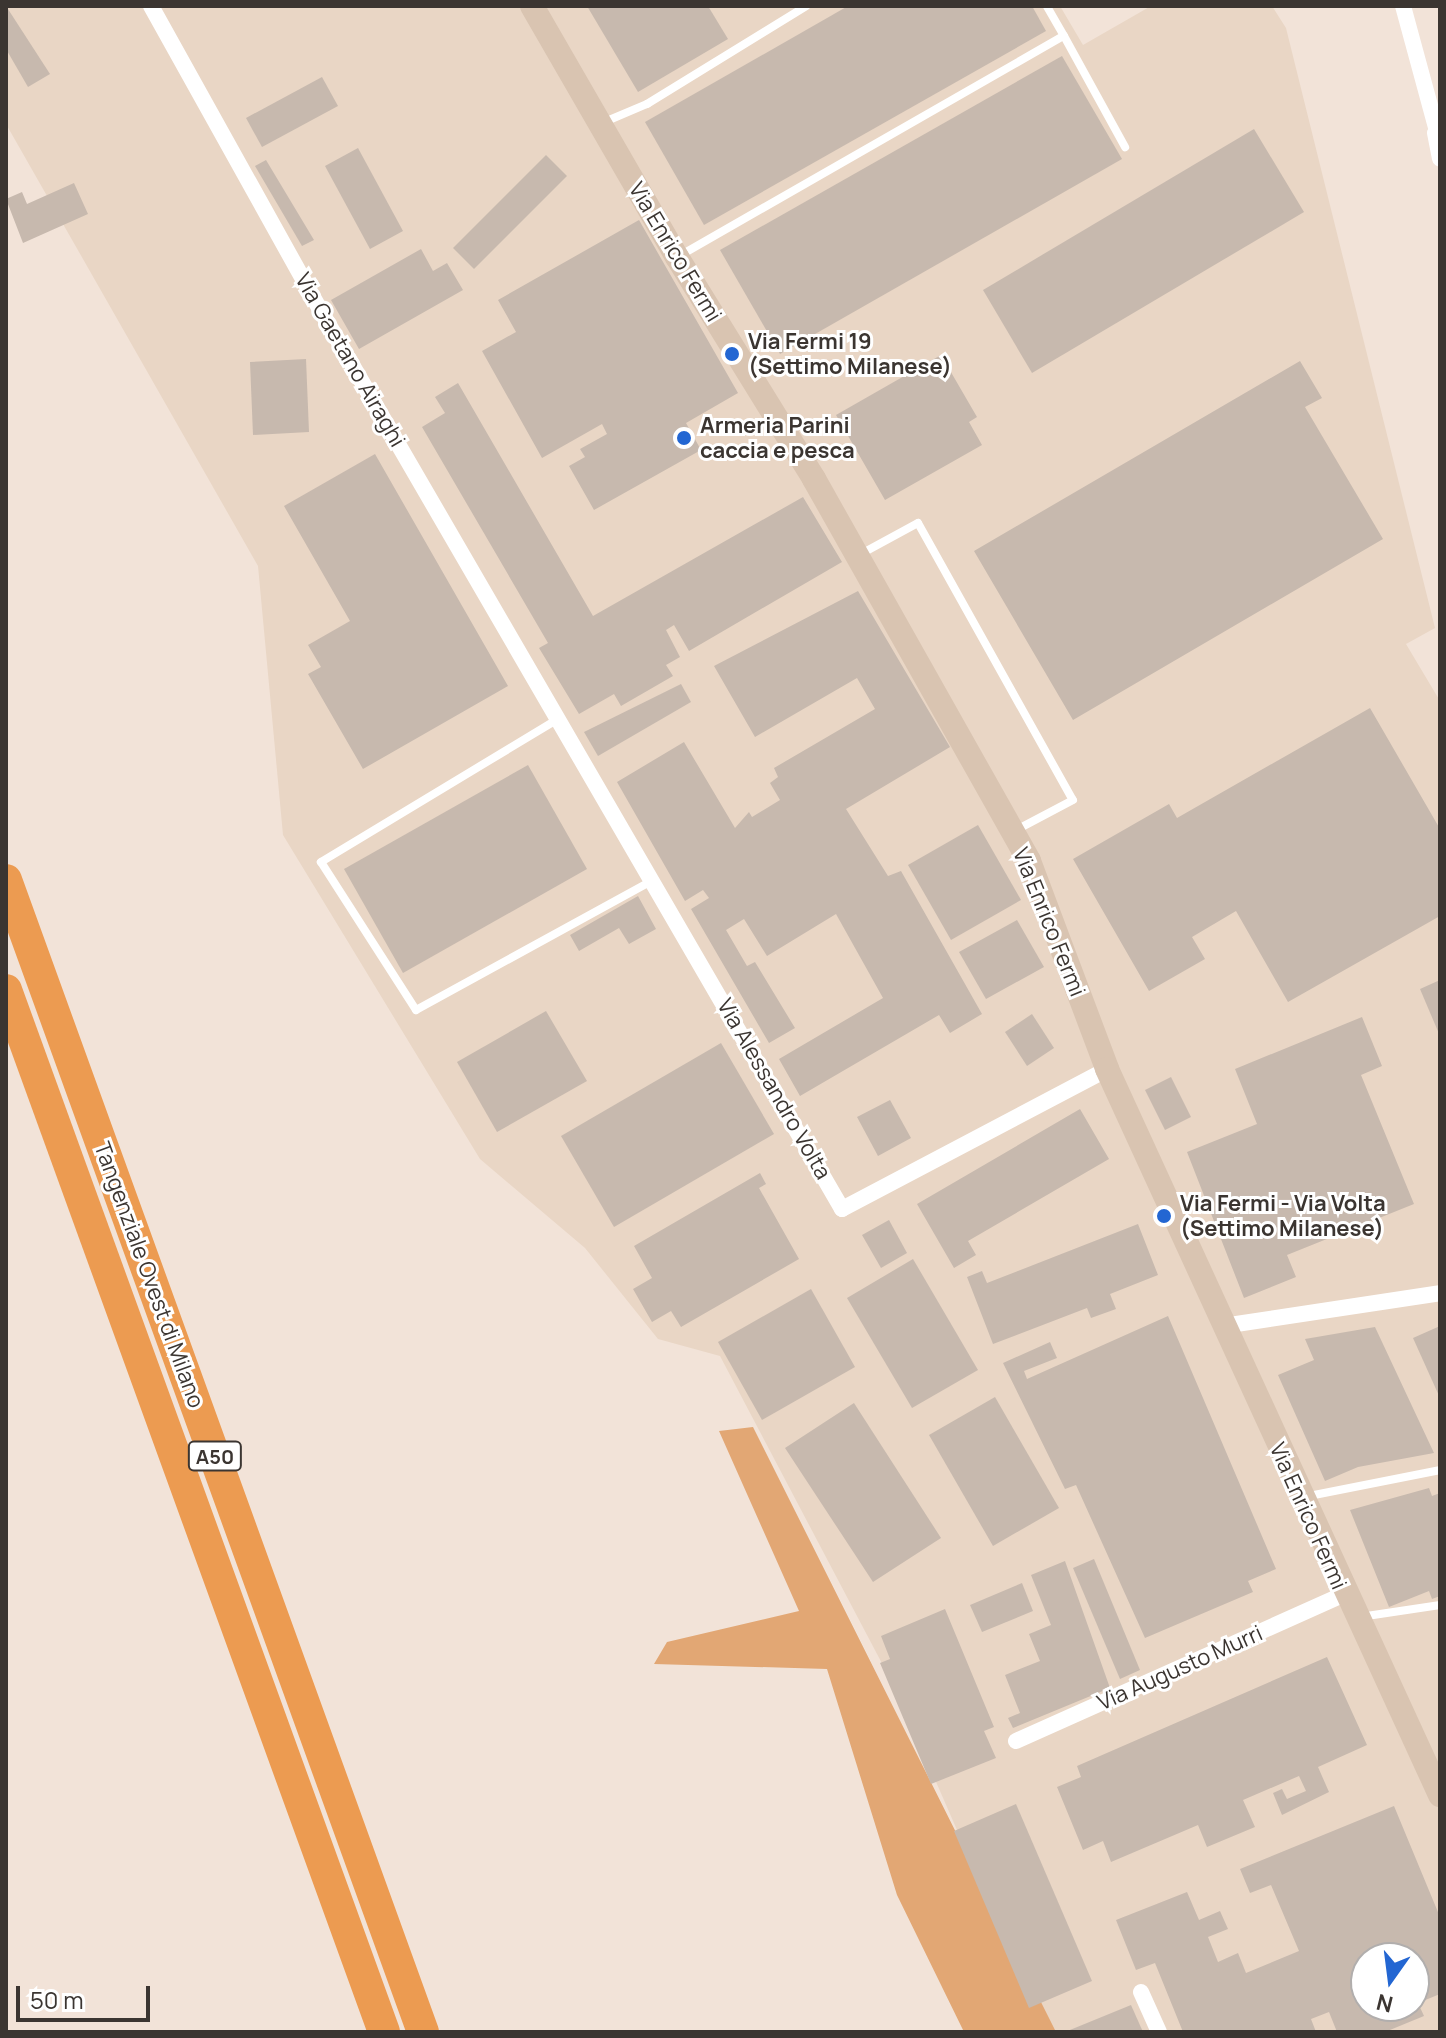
<!DOCTYPE html>
<html>
<head>
<meta charset="utf-8">
<style>
  body { margin:0 }
  #map { position:relative; width:1446px; height:2038px; overflow:hidden; background:#f2e3d8; font-family:Manrope,sans-serif }
  div>[style] { position:absolute }
  [style*='--x'] { left:calc(var(--x)*1px); top:calc(var(--y)*1px); width:calc(var(--w)*1px); rotate:calc(var(--a)*1deg) }
  .built>* { inset:0; background:#e9d6c5 }
  .green>* { inset:0; background:#e2a774 }
  .building>* { inset:0; background:#c7b9ae }
  .lane>* { height:8px; margin:-4px; padding:0 4px; transform-origin:4px; border-radius:4px; background:#fff }
  .street>* { height:16px; margin:-8px; padding:0 8px; transform-origin:8px; border-radius:8px; background:#fff }
  .secondary>* { height:24px; margin:-12px; padding:0 12px; transform-origin:12px; border-radius:12px; background:#d9c4b1 }
  .highway>* { height:32px; margin:-16px; padding:0 16px; transform-origin:16px; border-radius:16px; background:#ec9b51 }
  .dots>* { width:22px; height:22px; translate:-50% -50%; box-sizing:border-box; border:4px solid #fff; border-radius:50% }
  span { translate:-50% -50%; white-space:nowrap; text-align:center; line-height:1.15; -webkit-text-stroke:6px #fff; paint-order:stroke }
  .shield-label span { padding:2px 6px; background:#fff; border:2px solid; border-radius:6px; -webkit-text-stroke-width:0 }
  .shield-label { font-size:20px; color:#3b3531; font-weight:700 }
  .street-label { font-size:22px; color:#3b3531 }
  .poi-label { font-size:22px; color:#3b3531; font-weight:700 }
  .left { translate:0 -50%; text-align:left }
  .frame { position:absolute; inset:0; border:8px solid #3b3531; pointer-events:none }
  .north { position:absolute; left:1350px; top:1942px; width:80px; height:80px; box-sizing:border-box; background:#fff; border:2px solid #b1aead; border-radius:50%; rotate:194deg; font-size:22px; font-weight:700; line-height:32px; text-align:center; color:#3b3531 }
  .north::after { content:''; display:block; margin:auto; width:28px; height:36px; background:#2366d2; clip-path:polygon(50% 0,100% 100%,50% 72%,0 100%) }
  .scale { position:absolute; left:16px; top:1986px; width:134px; height:36px; box-sizing:border-box; border:4px solid #3b3531; border-top:0; padding-left:10px; font-size:24px; line-height:28px; white-space:nowrap; color:#3b3531; -webkit-text-stroke:6px #fff; paint-order:stroke }
</style>
</head>
<body>
<div id="map">
  <div class="built">
    <i style="clip-path:polygon(evenodd,6px 6px,1060px 6px,1083px 45px,1151px 6px,1272px 6px,1286px 28px,1435px 628px,1406px 644px,1440px 701px,1440px 2032px,1045px 2032px,896px 1690px,720px 1356px,658px 1339px,585px 1248px,480px 1159px,283px 835px,258px 566px,6px 124px,6px 6px,1366px 1958px,1414px 1958px,1414px 2006px,1366px 2006px,1366px 1958px)"></i>
  </div>
  <div class="green">
    <i style="clip-path:polygon(753px 1427px,1056px 2032px,964px 2032px,897px 1895px,827px 1669px,654px 1664px,667px 1642px,799px 1611px,719px 1431px)"></i>
  </div>
  <div class="building">
    <i style="clip-path:polygon(6px 6px,50px 74px,28px 87px,6px 49px)"></i>
    <i style="clip-path:polygon(587px 6px,708px 6px,728px 39px,638px 92px)"></i>
    <i style="clip-path:polygon(848px 6px,1032px 6px,1046px 31px,704px 225px,645px 122px)"></i>
    <i style="clip-path:polygon(1062px 56px,1122px 159px,780px 354px,720px 250px)"></i>
    <i style="clip-path:polygon(322px 77px,338px 106px,262px 147px,246px 118px)"></i>
    <i style="clip-path:polygon(1254px 129px,1304px 212px,1032px 373px,983px 290px)"></i>
    <i style="clip-path:polygon(358px 148px,403px 231px,370px 249px,325px 166px)"></i>
    <i style="clip-path:polygon(546px 155px,567px 176px,474px 269px,453px 248px)"></i>
    <i style="clip-path:polygon(266px 160px,314px 240px,302px 246px,255px 166px)"></i>
    <i style="clip-path:polygon(74px 183px,88px 214px,23px 243px,6px 199px,22px 192px,27px 204px)"></i>
    <i style="clip-path:polygon(639px 220px,738px 393px,686px 423px,701px 450px,594px 510px,569px 466px,585px 457px,580px 449px,607px 434px,602px 424px,542px 458px,482px 351px,516px 332px,498px 300px)"></i>
    <i style="clip-path:polygon(421px 249px,433px 271px,447px 263px,463px 290px,359px 349px,331px 300px)"></i>
    <i style="clip-path:polygon(941px 355px,977px 417px,969px 422px,982px 445px,885px 500px,836px 415px)"></i>
    <i style="clip-path:polygon(306px 359px,309px 432px,253px 435px,250px 362px)"></i>
    <i style="clip-path:polygon(1300px 361px,1322px 398px,1305px 407px,1383px 539px,1073px 720px,974px 551px)"></i>
    <i style="clip-path:polygon(458px 383px,593px 616px,803px 497px,842px 562px,689px 651px,674px 625px,666px 630px,680px 657px,666px 665px,673px 676px,621px 706px,614px 694px,579px 714px,539px 648px,548px 643px,422px 427px,445px 413px,435px 397px)"></i>
    <i style="clip-path:polygon(375px 454px,508px 686px,363px 769px,308px 674px,321px 667px,308px 645px,350px 621px,284px 506px)"></i>
    <i style="clip-path:polygon(858px 591px,950px 747px,846px 809px,888px 876px,901px 871px,982px 1014px,950px 1033px,939px 1015px,800px 1096px,779px 1059px,883px 998px,836px 914px,767px 956px,744px 919px,726px 930px,747px 966px,755px 962px,795px 1028px,769px 1043px,691px 909px,709px 898px,703px 890px,685px 901px,617px 782px,684px 742px,735px 828px,749px 812px,752px 817px,780px 800px,770px 783px,778px 777px,774px 768px,875px 709px,857px 678px,755px 737px,714px 666px)"></i>
    <i style="clip-path:polygon(681px 684px,691px 702px,598px 756px,584px 732px)"></i>
    <i style="clip-path:polygon(1370px 708px,1440px 829px,1440px 916px,1288px 1002px,1236px 911px,1192px 937px,1205px 959px,1149px 991px,1073px 859px,1169px 804px,1177px 818px)"></i>
    <i style="clip-path:polygon(528px 765px,587px 869px,403px 973px,344px 869px)"></i>
    <i style="clip-path:polygon(978px 825px,1021px 900px,951px 940px,908px 865px)"></i>
    <i style="clip-path:polygon(638px 896px,656px 929px,629px 944px,619px 928px,579px 951px,570px 935px)"></i>
    <i style="clip-path:polygon(1017px 920px,1044px 967px,986px 999px,959px 952px)"></i>
    <i style="clip-path:polygon(1440px 980px,1440px 1036px,1420px 989px)"></i>
    <i style="clip-path:polygon(546px 1011px,587px 1081px,497px 1132px,457px 1062px)"></i>
    <i style="clip-path:polygon(1032px 1014px,1054px 1048px,1027px 1066px,1005px 1032px)"></i>
    <i style="clip-path:polygon(1362px 1017px,1382px 1066px,1361px 1075px,1414px 1204px,1287px 1255px,1296px 1277px,1244px 1298px,1187px 1152px,1257px 1124px,1235px 1069px)"></i>
    <i style="clip-path:polygon(721px 1043px,774px 1134px,614px 1227px,561px 1136px)"></i>
    <i style="clip-path:polygon(1171px 1077px,1191px 1117px,1165px 1130px,1145px 1090px)"></i>
    <i style="clip-path:polygon(890px 1100px,911px 1138px,878px 1156px,857px 1117px)"></i>
    <i style="clip-path:polygon(1080px 1109px,1109px 1159px,968px 1241px,976px 1255px,954px 1268px,917px 1204px)"></i>
    <i style="clip-path:polygon(760px 1173px,766px 1184px,759px 1188px,799px 1259px,681px 1327px,671px 1311px,652px 1322px,633px 1289px,652px 1278px,634px 1246px)"></i>
    <i style="clip-path:polygon(889px 1220px,907px 1253px,881px 1268px,862px 1235px)"></i>
    <i style="clip-path:polygon(1138px 1224px,1158px 1275px,1110px 1294px,1116px 1309px,1091px 1318px,1087px 1308px,993px 1344px,967px 1277px,982px 1271px,987px 1283px)"></i>
    <i style="clip-path:polygon(913px 1259px,978px 1370px,912px 1408px,847px 1298px)"></i>
    <i style="clip-path:polygon(811px 1289px,855px 1367px,762px 1420px,718px 1342px)"></i>
    <i style="clip-path:polygon(1168px 1316px,1276px 1569px,1248px 1581px,1253px 1592px,1145px 1638px,1076px 1485px,1065px 1489px,1003px 1363px,1050px 1342px,1057px 1358px,1024px 1371px,1027px 1379px)"></i>
    <i style="clip-path:polygon(1440px 1326px,1440px 1398px,1413px 1338px)"></i>
    <i style="clip-path:polygon(1375px 1327px,1434px 1453px,1358px 1467px,1325px 1481px,1278px 1375px,1314px 1360px,1305px 1339px)"></i>
    <i style="clip-path:polygon(995px 1397px,1059px 1508px,993px 1546px,929px 1435px)"></i>
    <i style="clip-path:polygon(854px 1403px,941px 1538px,873px 1582px,785px 1448px)"></i>
    <i style="clip-path:polygon(1429px 1488px,1432px 1496px,1440px 1493px,1440px 1596px,1432px 1599px,1429px 1591px,1389px 1607px,1350px 1510px)"></i>
    <i style="clip-path:polygon(1094px 1559px,1140px 1670px,1120px 1679px,1073px 1568px)"></i>
    <i style="clip-path:polygon(1065px 1561px,1110px 1688px,1013px 1728px,1008px 1718px,1020px 1713px,1005px 1675px,1040px 1661px,1029px 1634px,1051px 1625px,1031px 1575px)"></i>
    <i style="clip-path:polygon(1022px 1583px,1033px 1611px,982px 1632px,970px 1605px)"></i>
    <i style="clip-path:polygon(945px 1609px,994px 1727px,984px 1731px,996px 1758px,931px 1784px,880px 1663px,890px 1659px,881px 1636px)"></i>
    <i style="clip-path:polygon(1327px 1657px,1367px 1745px,1318px 1767px,1329px 1792px,1282px 1815px,1273px 1793px,1282px 1789px,1287px 1799px,1306px 1791px,1299px 1776px,1243px 1800px,1255px 1827px,1207px 1847px,1198px 1825px,1111px 1862px,1103px 1841px,1083px 1850px,1057px 1787px,1081px 1777px,1077px 1766px)"></i>
    <i style="clip-path:polygon(1016px 1804px,1092px 1981px,1029px 2008px,954px 1831px)"></i>
    <i style="clip-path:polygon(evenodd,1394px 1806px,1440px 1917px,1440px 1994px,1418px 2003px,1424px 2016px,1385px 2032px,1337px 2032px,1329px 2012px,1311px 2019px,1316px 2032px,1183px 2032px,1155px 1963px,1136px 1970px,1116px 1920px,1187px 1892px,1199px 1920px,1220px 1911px,1228px 1929px,1208px 1937px,1218px 1962px,1238px 1953px,1246px 1973px,1299px 1951px,1271px 1885px,1250px 1893px,1240px 1869px,1394px 1806px,1366px 1958px,1414px 1958px,1414px 2006px,1366px 2006px,1366px 1958px)"></i>
    <i style="clip-path:polygon(1131px 2005px,1143px 2032px,1065px 2032px)"></i>
  </div>
  <div class="lane">
    <i style="--x:1064;--y:36;--w:127;--a:61.2"></i>
    <i style="--x:602;--y:123;--w:49;--a:-22.9"></i>
    <i style="--x:647;--y:104;--w:187;--a:-31.6"></i>
    <i style="--x:681;--y:255;--w:441;--a:-29.8"></i>
    <i style="--x:1064;--y:36;--w:34;--a:-120"></i>
    <i style="--x:859;--y:555;--w:67;--a:-28.5"></i>
    <i style="--x:918;--y:523;--w:317;--a:60.8"></i>
    <i style="--x:1073;--y:800;--w:64;--a:152.2"></i>
    <i style="--x:558;--y:719;--w:277;--a:148.9"></i>
    <i style="--x:321;--y:862;--w:176;--a:57.3"></i>
    <i style="--x:416;--y:1010;--w:270;--a:-28.7"></i>
    <i style="--x:1304;--y:1497;--w:139;--a:-11.2"></i>
    <i style="--x:1360;--y:1617;--w:81;--a:-8.5"></i>
  </div>
  <div class="street">
    <i style="--x:151;--y:6;--w:351;--a:60.9"></i>
    <i style="--x:322;--y:313;--w:1036;--a:59.87"></i>
    <i style="--x:842;--y:1209;--w:300;--a:-27.8"></i>
    <i style="--x:1403;--y:6;--w:141;--a:74.8"></i>
    <i style="--x:1435;--y:133;--w:26;--a:79"></i>
    <i style="--x:1223;--y:1326;--w:219;--a:-8.6"></i>
    <i style="--x:1016;--y:1741;--w:359;--a:-24.1"></i>
    <i style="--x:1141;--y:1992;--w:44;--a:65.8"></i>
  </div>
  <div class="secondary">
    <i style="--x:532;--y:6;--w:290;--a:60"></i>
    <i style="--x:677;--y:257;--w:261;--a:58.3"></i>
    <i style="--x:814;--y:479;--w:438;--a:60.6"></i>
    <i style="--x:1029;--y:861;--w:222;--a:69.4"></i>
    <i style="--x:1107;--y:1069;--w:799;--a:65.36"></i>
  </div>
  <div class="highway">
    <i style="--x:6;--y:880;--w:1225;--a:70.1"></i>
    <i style="--x:6;--y:990;--w:1108;--a:70.06"></i>
  </div>
  <div class="dots">
    <i style="left:732px;top:354px;background:#2366d2"></i>
    <i style="left:684px;top:438px;background:#2366d2"></i>
    <i style="left:1164px;top:1216px;background:#2366d2"></i>
  </div>
  <div class="shield-label">
    <span style="left:215px;top:1456px">A50</span>
  </div>
  <div class="street-label">
    <span style="left:675px;top:252px;rotate:59deg">Via Enrico Fermi</span>
    <span style="left:350px;top:360px;rotate:60deg">Via Gaetano Airaghi</span>
    <span style="left:1049px;top:922px;rotate:68deg">Via Enrico Fermi</span>
    <span style="left:774px;top:1089px;rotate:60deg">Via Alessandro Volta</span>
    <span style="left:149px;top:1275px;rotate:70deg">Tangenziale Ovest di Milano</span>
    <span style="left:1308px;top:1516px;rotate:66deg">Via Enrico Fermi</span>
    <span style="left:1180px;top:1668px;rotate:-24deg">Via Augusto Murri</span>
  </div>
  <div class="poi-label">
    <span class="left" style="left:748px;top:354px">Via Fermi 19<br>(Settimo Milanese)</span>
    <span class="left" style="left:700px;top:438px">Armeria Parini<br>caccia e pesca</span>
    <span class="left" style="left:1180px;top:1216px">Via Fermi - Via Volta<br>(Settimo Milanese)</span>
  </div>
  <div class="frame"></div>
  <div class="north">N</div>
  <div class="scale">50 m</div>
</div>
</body>
</html>
